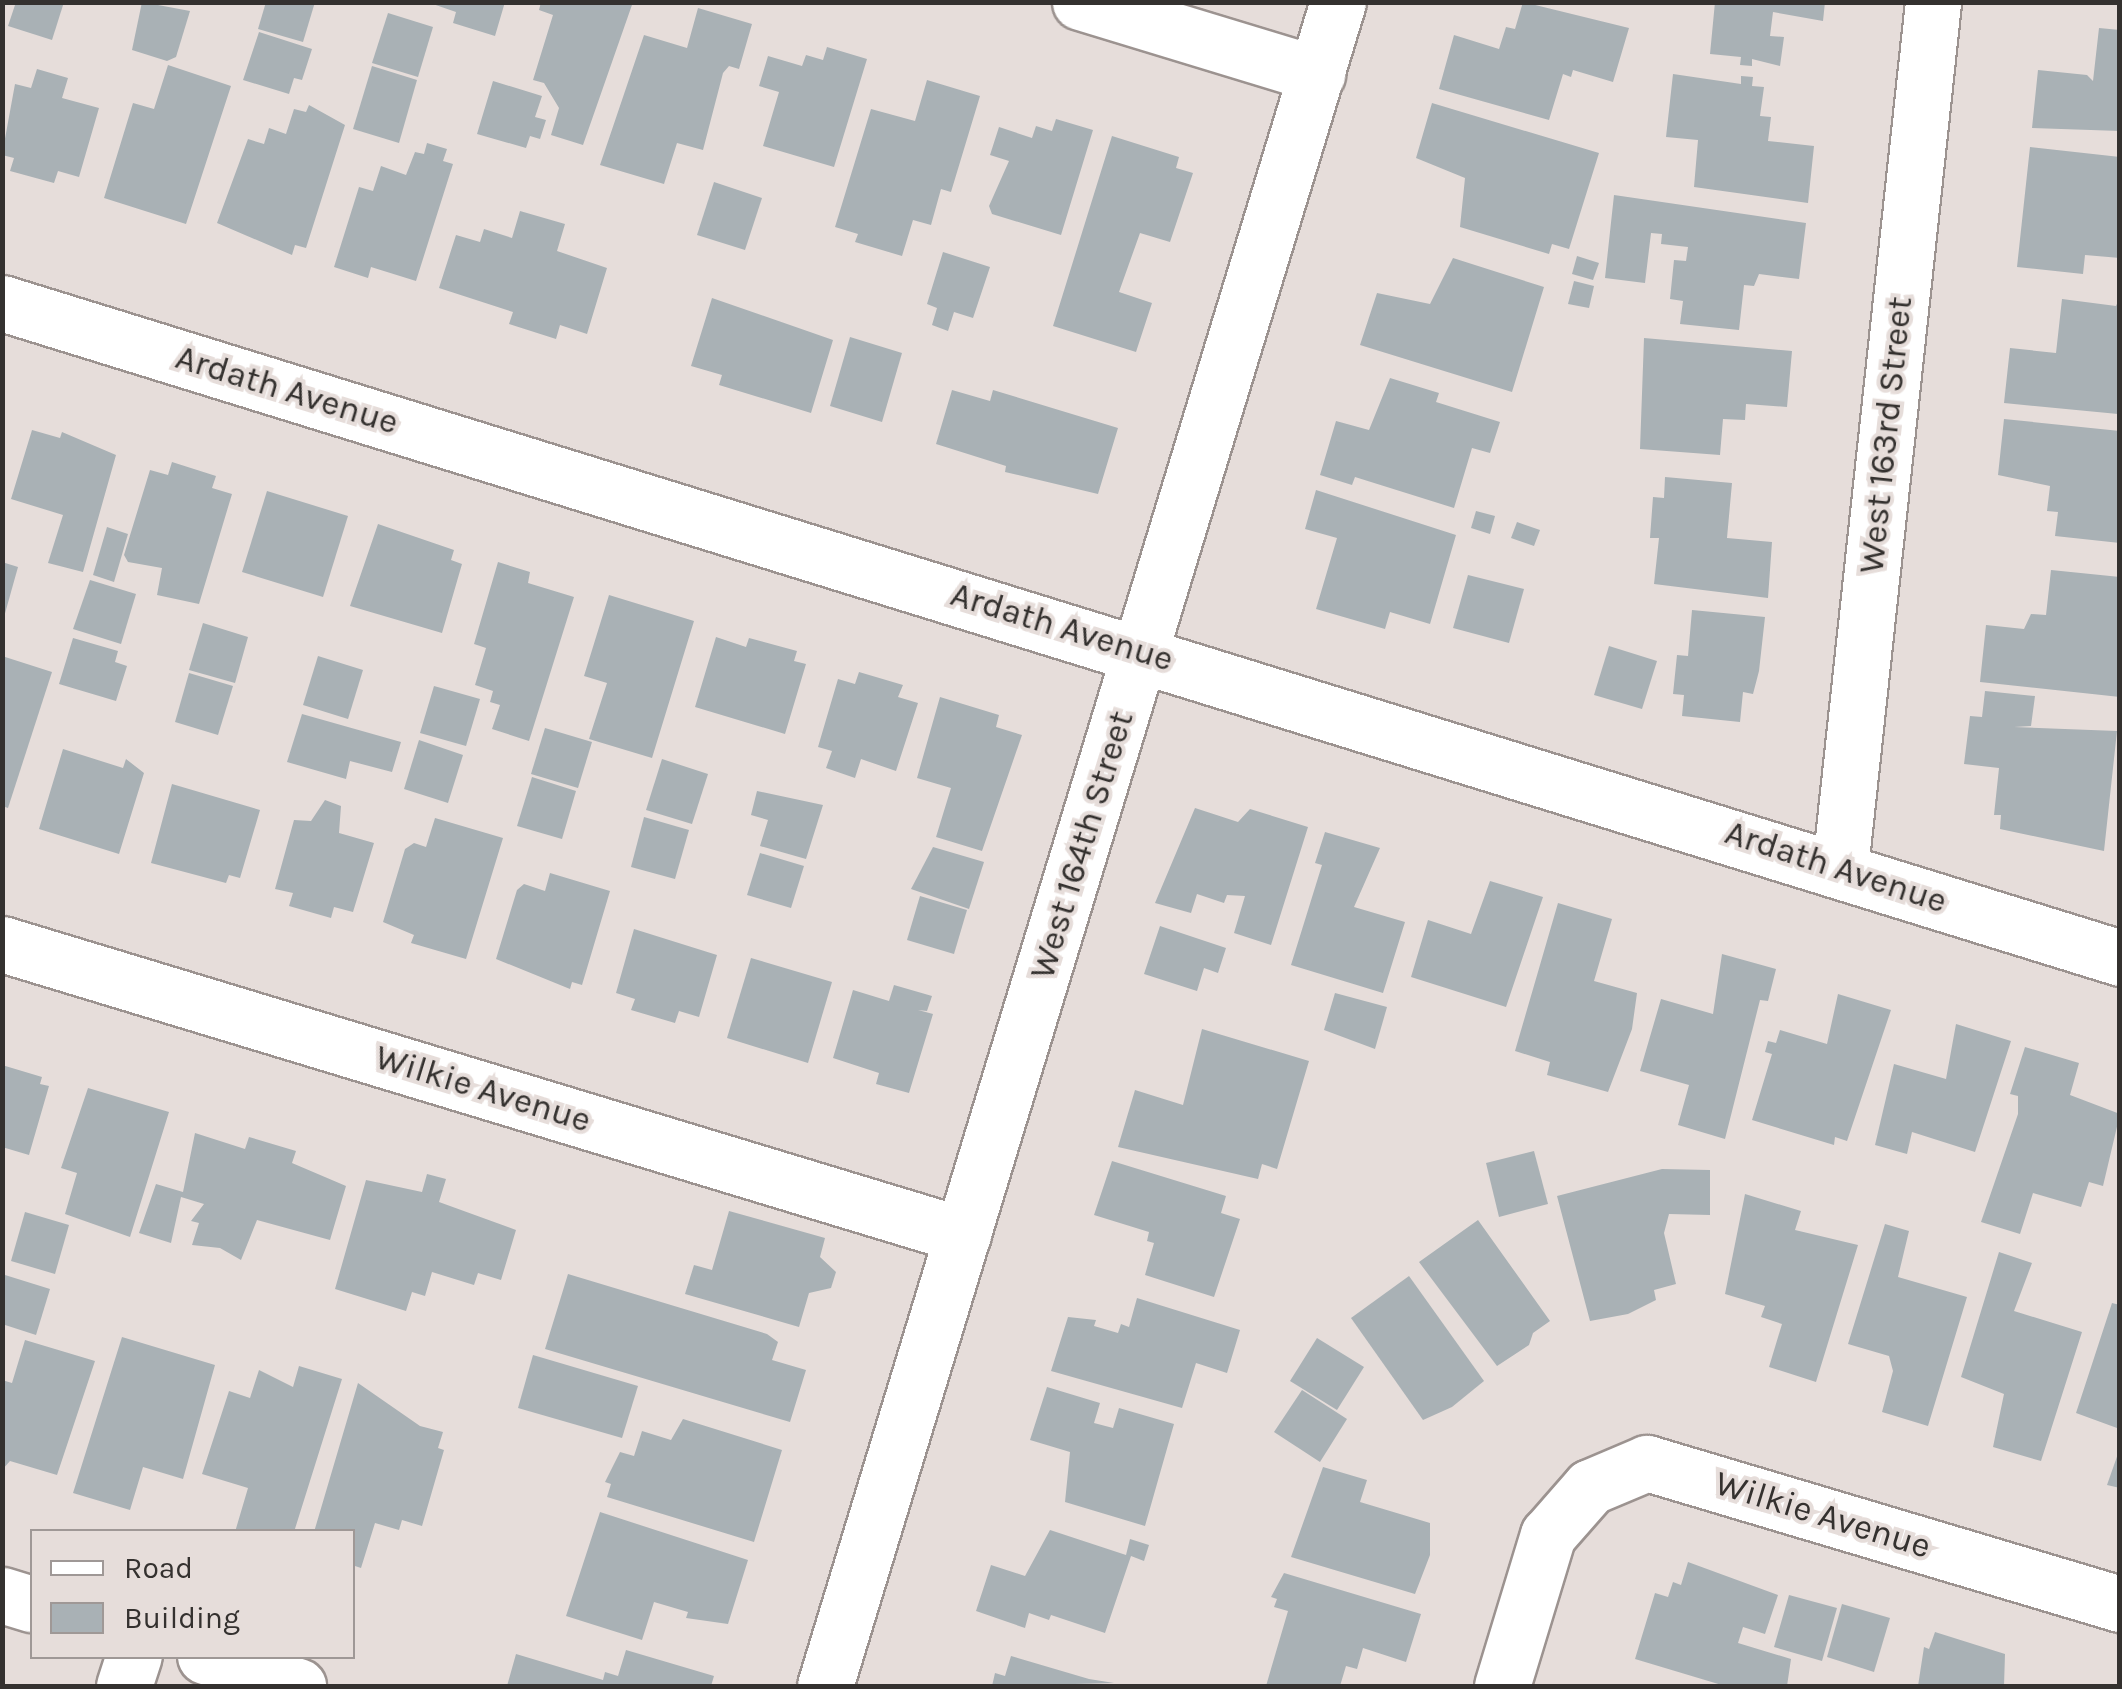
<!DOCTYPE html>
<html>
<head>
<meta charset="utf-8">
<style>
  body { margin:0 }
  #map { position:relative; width:2122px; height:1689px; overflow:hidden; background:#e6ddda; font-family:Karla,sans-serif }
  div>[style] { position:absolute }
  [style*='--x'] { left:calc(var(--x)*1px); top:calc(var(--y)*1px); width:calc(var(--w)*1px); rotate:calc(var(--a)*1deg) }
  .building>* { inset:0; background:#a9b1b5 }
  .roads { filter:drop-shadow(2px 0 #9c9390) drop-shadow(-2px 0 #9c9390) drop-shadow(0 2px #9c9390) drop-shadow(0 -2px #9c9390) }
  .minor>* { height:55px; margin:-27.5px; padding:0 27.5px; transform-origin:27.5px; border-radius:27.5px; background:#fff }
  span { translate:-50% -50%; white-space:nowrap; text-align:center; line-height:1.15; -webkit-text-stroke:8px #e6ddda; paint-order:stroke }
  .street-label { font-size:35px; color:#34312f }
  .frame { position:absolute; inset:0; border:5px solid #34312f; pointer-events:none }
  .legend { position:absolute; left:30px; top:1529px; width:325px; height:130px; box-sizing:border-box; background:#e6ddda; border:2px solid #9f9896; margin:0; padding:12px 18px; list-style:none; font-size:30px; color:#34312f }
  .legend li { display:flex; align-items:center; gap:20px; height:50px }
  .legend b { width:50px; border:2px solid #9f9896 }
</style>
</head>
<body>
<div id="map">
  <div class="building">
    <i style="clip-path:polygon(16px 2px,64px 2px,52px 40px,8px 26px)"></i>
    <i style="clip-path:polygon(142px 2px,190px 11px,176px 57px,167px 61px,132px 50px)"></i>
    <i style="clip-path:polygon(266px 2px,315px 2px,303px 42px,258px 29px)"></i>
    <i style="clip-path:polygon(427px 2px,505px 2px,495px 36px,453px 23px,456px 12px)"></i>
    <i style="clip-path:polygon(541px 2px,633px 2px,583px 145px,551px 135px,559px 108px,544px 83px,533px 80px,553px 15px,539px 10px)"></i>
    <i style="clip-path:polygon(1523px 2px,1629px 28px,1613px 82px,1573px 70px,1571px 77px,1563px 74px,1549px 120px,1439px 89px,1454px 35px,1499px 49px,1506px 27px,1515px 29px)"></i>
    <i style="clip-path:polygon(1715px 2px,1825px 2px,1823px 21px,1773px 12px,1770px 36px,1784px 37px,1780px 66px,1752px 59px,1752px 66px,1740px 65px,1741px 57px,1710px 54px)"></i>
    <i style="clip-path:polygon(698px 8px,752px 24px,739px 69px,729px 66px,723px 73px,703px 150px,677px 143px,664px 184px,600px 165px,644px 35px,687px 48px)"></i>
    <i style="clip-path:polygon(388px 13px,433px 27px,418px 77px,372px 63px)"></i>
    <i style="clip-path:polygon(2099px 28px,2120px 30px,2120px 131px,2032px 128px,2038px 70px,2087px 75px,2093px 81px)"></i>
    <i style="clip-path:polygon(259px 32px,312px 49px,302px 80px,294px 78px,289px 94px,243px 80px)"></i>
    <i style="clip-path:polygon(827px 47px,867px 59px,834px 167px,763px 146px,779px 92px,759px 86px,768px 56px,802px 66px,806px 55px,823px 60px)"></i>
    <i style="clip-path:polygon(168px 65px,231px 86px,186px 224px,104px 198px,133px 103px,154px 109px)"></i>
    <i style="clip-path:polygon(372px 66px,417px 80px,399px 143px,353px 129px)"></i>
    <i style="clip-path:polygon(37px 69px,68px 78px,62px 98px,99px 108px,79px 177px,58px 171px,54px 183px,10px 171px,14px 158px,2px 155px,15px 84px,31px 88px)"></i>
    <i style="clip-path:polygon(1673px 74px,1741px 84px,1741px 76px,1753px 77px,1752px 86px,1764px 87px,1760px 116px,1771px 117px,1768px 141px,1814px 146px,1808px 203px,1694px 187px,1698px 140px,1666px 137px)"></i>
    <i style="clip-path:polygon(927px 80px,980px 96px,951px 192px,941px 189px,931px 225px,913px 220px,902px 256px,855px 242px,858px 234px,835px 227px,871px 109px,915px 121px)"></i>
    <i style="clip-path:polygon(493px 81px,542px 96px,535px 117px,546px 120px,540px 139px,530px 136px,526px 148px,477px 134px)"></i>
    <i style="clip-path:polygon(1432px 103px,1599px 153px,1569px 249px,1552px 244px,1549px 254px,1460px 227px,1465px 178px,1416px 158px)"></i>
    <i style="clip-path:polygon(309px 105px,345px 125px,306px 248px,295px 245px,292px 255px,217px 223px,248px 139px,264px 144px,269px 128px,286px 134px,294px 109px,306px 112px)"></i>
    <i style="clip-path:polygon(1056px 119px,1093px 130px,1061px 235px,992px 214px,989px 206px,1009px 161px,990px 155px,999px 127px,1032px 138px,1036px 126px,1052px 131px)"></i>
    <i style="clip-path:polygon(1112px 136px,1179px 157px,1176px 168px,1193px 173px,1170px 242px,1140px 233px,1119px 292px,1152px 303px,1136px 352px,1053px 326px)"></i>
    <i style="clip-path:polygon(427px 143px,447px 149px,443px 161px,453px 164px,416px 281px,371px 267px,368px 278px,334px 267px,359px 187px,373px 191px,381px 166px,406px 175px,415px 152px,424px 154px)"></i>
    <i style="clip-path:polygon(2030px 147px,2120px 157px,2120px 258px,2085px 255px,2083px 274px,2017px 267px)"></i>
    <i style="clip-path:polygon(714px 182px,762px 198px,745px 250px,697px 235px)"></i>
    <i style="clip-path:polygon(1614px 195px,1806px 223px,1799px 279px,1759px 274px,1754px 286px,1744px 285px,1739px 330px,1680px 324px,1683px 301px,1670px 299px,1674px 260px,1686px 261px,1688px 247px,1661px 244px,1662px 234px,1651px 233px,1645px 283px,1605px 278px)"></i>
    <i style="clip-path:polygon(520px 211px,565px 224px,557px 251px,607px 268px,587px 334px,560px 325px,556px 339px,509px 324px,513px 312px,439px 288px,456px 235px,480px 242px,484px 229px,512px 238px)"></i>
    <i style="clip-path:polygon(943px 252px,990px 267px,973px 318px,954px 312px,948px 331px,932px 325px,937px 308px,927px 304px)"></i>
    <i style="clip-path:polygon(1577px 256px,1599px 263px,1593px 280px,1572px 274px)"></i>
    <i style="clip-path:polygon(1453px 258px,1544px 287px,1512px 392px,1360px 345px,1377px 293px,1430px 304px)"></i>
    <i style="clip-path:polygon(1574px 281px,1594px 286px,1589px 308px,1568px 304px)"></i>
    <i style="clip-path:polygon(2120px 297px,2118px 414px,2004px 403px,2010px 348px,2056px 353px,2062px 299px,2116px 306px)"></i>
    <i style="clip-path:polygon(712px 298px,833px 340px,811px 413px,719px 385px,722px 375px,691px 366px)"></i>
    <i style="clip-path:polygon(850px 337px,902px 353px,882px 422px,830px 406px)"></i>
    <i style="clip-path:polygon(1644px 338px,1792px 351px,1787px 407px,1746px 404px,1745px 420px,1723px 419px,1720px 455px,1640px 449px)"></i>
    <i style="clip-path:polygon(1390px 378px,1439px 393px,1436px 402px,1500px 422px,1490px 453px,1472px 448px,1454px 508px,1355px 477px,1352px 485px,1320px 475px,1336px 421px,1369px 430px)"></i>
    <i style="clip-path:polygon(952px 390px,990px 401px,993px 390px,1118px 428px,1098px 494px,1005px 472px,1006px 466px,936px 444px)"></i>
    <i style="clip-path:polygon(2004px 419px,2120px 431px,2120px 543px,2055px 536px,2058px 512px,2047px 511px,2050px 486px,1998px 475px)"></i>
    <i style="clip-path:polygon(32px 430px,60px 438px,62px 432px,116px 455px,83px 572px,48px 563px,63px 515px,11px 499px)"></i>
    <i style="clip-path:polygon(172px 462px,216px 476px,212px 488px,232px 494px,199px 604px,157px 595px,162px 568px,128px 562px,124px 555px,150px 470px,168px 475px)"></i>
    <i style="clip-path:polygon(1665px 477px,1732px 483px,1727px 538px,1772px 542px,1768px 598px,1654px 584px,1659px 538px,1650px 538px,1653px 497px,1664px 498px)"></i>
    <i style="clip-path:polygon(1316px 490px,1456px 535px,1430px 624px,1390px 612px,1385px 629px,1316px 609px,1337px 538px,1305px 529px)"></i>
    <i style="clip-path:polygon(267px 491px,348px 516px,323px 597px,242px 572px)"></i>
    <i style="clip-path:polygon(1476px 511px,1495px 516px,1490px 534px,1471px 528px)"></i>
    <i style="clip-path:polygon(1517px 522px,1540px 530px,1534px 546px,1511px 538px)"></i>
    <i style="clip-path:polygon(378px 524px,454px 550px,451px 560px,462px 564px,442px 633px,350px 606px)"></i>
    <i style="clip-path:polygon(107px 527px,128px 534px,114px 582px,93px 575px)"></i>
    <i style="clip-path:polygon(2px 562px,18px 567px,4px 617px,2px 617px)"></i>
    <i style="clip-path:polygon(498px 562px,530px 572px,528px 583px,574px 597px,529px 741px,492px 729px,500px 705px,490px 702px,493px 691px,475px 685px,486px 648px,474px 644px)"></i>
    <i style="clip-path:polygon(2051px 570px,2120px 577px,2120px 697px,1980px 682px,1986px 625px,2024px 629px,2031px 614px,2046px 615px)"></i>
    <i style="clip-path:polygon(1468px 575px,1524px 589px,1509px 643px,1453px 628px)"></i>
    <i style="clip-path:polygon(90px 580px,136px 594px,121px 644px,73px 629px)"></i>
    <i style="clip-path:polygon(609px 595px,694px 621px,652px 758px,589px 739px,607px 683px,584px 676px)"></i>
    <i style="clip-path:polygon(1692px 610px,1765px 617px,1759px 671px,1753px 694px,1743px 692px,1740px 722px,1682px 716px,1684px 695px,1673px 694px,1677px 655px,1688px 656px)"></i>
    <i style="clip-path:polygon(203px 623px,248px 637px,235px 683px,189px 670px)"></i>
    <i style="clip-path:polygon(716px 637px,746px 647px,749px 638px,797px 651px,794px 661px,806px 664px,785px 734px,695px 707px)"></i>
    <i style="clip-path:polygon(73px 638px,118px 651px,115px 662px,127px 666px,116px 701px,59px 684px)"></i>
    <i style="clip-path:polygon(1609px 646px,1657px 661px,1642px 709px,1594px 695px)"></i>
    <i style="clip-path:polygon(2px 656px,52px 672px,8px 808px,2px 806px)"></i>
    <i style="clip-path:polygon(318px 656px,363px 670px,348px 719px,303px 705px)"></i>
    <i style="clip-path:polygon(859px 672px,903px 685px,898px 697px,918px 703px,896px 771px,861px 759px,855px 778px,826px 768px,832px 751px,818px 747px,838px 679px,855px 684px)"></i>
    <i style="clip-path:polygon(189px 673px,233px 686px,218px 735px,175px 722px)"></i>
    <i style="clip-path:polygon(434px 686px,480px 699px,466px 746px,420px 733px)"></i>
    <i style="clip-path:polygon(1985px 691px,2035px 696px,2031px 726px,2014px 727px,2117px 731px,2104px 851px,2000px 829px,2001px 815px,1994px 815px,1999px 768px,1964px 764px,1970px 716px,1982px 717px)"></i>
    <i style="clip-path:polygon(940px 697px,999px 715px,996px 727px,1022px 735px,982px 851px,936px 837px,951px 788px,917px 778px)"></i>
    <i style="clip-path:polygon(302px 714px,401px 742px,392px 772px,350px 761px,346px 779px,287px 762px)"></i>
    <i style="clip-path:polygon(545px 728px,592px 742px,578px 788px,531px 774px)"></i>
    <i style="clip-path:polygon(419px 740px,463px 755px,448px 803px,404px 789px)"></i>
    <i style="clip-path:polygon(63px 749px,123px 768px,126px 759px,144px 773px,119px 854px,39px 829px)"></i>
    <i style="clip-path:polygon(662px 759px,708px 774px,692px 824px,646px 810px)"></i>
    <i style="clip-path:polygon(532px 777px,576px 791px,562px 839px,517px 826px)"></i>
    <i style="clip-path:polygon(172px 784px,260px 810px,240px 878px,229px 875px,226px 883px,151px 863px)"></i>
    <i style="clip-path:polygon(757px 791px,823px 805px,806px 859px,760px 846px,768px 820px,751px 815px)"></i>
    <i style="clip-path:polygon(325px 800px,341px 806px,339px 833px,374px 843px,353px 912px,334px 907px,331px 918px,289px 906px,293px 893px,275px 889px,294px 820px,311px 821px)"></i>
    <i style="clip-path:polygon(1195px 808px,1238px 822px,1250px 809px,1308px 827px,1271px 945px,1234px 933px,1245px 896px,1227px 895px,1224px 903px,1197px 894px,1191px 913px,1155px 903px)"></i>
    <i style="clip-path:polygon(644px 817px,689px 830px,675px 879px,631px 867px)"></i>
    <i style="clip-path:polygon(435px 818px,503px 838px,466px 959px,411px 943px,414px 935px,383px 922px,405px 849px,414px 843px,426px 847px)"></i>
    <i style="clip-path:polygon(1325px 832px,1380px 848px,1354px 907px,1405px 922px,1383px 993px,1291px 965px,1322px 865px,1315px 863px)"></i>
    <i style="clip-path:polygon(933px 847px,984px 862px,969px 909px,911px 889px)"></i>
    <i style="clip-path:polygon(760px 853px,804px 866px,791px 908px,747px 895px)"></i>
    <i style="clip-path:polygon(550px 873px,610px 891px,582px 985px,572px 982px,570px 989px,496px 959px,517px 890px,524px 884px,545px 891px)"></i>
    <i style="clip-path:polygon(1490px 881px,1543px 897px,1506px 1007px,1411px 977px,1428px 920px,1471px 934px)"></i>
    <i style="clip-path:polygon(920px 896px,967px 910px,954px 954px,907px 940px)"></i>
    <i style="clip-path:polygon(1558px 903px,1612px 919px,1594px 981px,1637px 993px,1632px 1029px,1608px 1092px,1547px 1075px,1550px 1062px,1515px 1051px)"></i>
    <i style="clip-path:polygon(1160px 926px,1226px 948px,1218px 973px,1204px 968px,1197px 991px,1144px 974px)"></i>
    <i style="clip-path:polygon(634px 929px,717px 955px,699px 1017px,679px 1011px,675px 1023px,631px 1010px,635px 999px,616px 993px)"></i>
    <i style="clip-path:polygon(1722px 954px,1776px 969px,1768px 1001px,1760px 1000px,1725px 1139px,1678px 1125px,1689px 1085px,1640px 1071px,1661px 999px,1713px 1014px)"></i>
    <i style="clip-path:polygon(751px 958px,832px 982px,808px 1063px,727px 1038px)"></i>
    <i style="clip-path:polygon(894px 985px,932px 996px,927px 1011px,918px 1010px,933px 1014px,909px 1093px,876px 1084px,879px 1073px,833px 1058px,853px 990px,889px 1001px)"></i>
    <i style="clip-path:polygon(1335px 993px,1387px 1007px,1375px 1049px,1324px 1030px)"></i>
    <i style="clip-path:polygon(1838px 994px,1891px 1010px,1847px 1141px,1835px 1137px,1834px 1145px,1752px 1120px,1772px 1054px,1765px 1052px,1768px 1041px,1776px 1043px,1780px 1030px,1827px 1044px)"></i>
    <i style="clip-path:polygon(1956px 1024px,2011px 1041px,1975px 1152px,1912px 1132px,1907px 1154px,1875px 1145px,1894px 1064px,1946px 1079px)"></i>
    <i style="clip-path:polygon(1202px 1029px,1309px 1061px,1277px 1169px,1262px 1164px,1258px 1179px,1118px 1147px,1135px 1090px,1183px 1105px)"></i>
    <i style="clip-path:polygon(2025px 1047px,2079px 1063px,2070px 1095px,2120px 1114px,2103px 1186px,2089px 1182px,2081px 1207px,2033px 1193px,2020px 1234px,1981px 1222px,2018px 1114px,2018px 1096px,2010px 1094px)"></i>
    <i style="clip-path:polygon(2px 1065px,42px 1077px,40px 1084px,49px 1086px,29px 1155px,2px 1147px)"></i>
    <i style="clip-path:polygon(88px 1088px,169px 1112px,130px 1237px,65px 1214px,77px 1173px,61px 1168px)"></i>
    <i style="clip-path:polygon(195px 1133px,245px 1149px,249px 1137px,296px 1151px,292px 1163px,346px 1186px,330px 1240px,257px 1220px,241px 1260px,220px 1248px,192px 1245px,199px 1223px,191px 1221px,204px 1204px,181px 1197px,171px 1243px,139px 1233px,156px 1184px,183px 1192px)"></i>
    <i style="clip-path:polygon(1534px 1151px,1548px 1204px,1499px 1217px,1486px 1163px)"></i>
    <i style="clip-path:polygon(1112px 1161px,1226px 1196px,1221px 1213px,1240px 1219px,1214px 1297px,1145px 1275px,1154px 1243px,1147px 1241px,1149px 1232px,1094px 1215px)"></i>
    <i style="clip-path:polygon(1662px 1169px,1710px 1170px,1710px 1215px,1669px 1214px,1664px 1233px,1676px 1284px,1654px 1290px,1656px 1300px,1628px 1314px,1590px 1321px,1557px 1196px)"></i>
    <i style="clip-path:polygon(427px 1174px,446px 1179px,439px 1202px,516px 1230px,501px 1280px,478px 1273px,474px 1285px,432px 1272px,425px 1296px,412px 1292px,406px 1311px,335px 1289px,366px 1180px,422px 1192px)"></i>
    <i style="clip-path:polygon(1745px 1194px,1801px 1211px,1795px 1230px,1858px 1245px,1816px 1382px,1769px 1367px,1782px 1324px,1761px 1317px,1765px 1306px,1725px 1294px)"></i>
    <i style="clip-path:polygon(729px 1211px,825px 1238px,820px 1257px,836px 1272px,831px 1288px,809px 1293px,799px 1327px,685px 1294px,694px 1265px,712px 1270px)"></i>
    <i style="clip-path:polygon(25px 1212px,69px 1225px,55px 1274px,11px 1261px)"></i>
    <i style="clip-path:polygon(1478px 1220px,1550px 1321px,1533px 1333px,1529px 1345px,1497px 1366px,1419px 1262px)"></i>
    <i style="clip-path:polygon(1885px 1224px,1909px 1231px,1898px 1277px,1967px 1297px,1928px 1426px,1882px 1412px,1893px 1371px,1889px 1356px,1848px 1344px)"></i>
    <i style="clip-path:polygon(1999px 1252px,2032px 1263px,2014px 1311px,2082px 1332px,2041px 1461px,1993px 1447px,2004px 1394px,1961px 1377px)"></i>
    <i style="clip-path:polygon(568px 1274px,767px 1334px,778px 1342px,772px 1360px,806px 1370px,790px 1422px,545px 1349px)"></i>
    <i style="clip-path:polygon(5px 1275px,50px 1289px,36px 1335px,2px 1324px)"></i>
    <i style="clip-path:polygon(1409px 1276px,1484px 1381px,1452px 1407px,1423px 1420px,1351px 1318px)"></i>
    <i style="clip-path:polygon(1137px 1298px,1240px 1330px,1227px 1373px,1196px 1363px,1182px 1408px,1051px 1371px,1068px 1317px,1096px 1320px,1094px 1326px,1118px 1333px,1121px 1324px,1129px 1327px)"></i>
    <i style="clip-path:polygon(2112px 1303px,2120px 1305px,2120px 1437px,2117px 1428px,2076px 1413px)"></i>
    <i style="clip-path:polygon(122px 1337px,215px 1365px,183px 1479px,143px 1467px,130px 1510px,73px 1493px)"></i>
    <i style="clip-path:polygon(1317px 1338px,1364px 1367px,1337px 1410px,1290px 1381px)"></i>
    <i style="clip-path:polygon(25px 1340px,95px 1361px,57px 1475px,10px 1461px,2px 1470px,2px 1380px,12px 1383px)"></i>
    <i style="clip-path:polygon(533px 1355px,638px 1386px,622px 1438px,518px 1408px)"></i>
    <i style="clip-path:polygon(299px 1366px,342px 1379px,294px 1532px,235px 1532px,248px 1488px,202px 1474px,229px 1391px,250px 1398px,259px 1370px,293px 1387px)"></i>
    <i style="clip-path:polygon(358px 1383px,420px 1426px,443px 1432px,438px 1448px,444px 1450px,422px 1526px,402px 1520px,399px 1530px,375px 1523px,361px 1568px,352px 1565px,352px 1532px,314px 1532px)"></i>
    <i style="clip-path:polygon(1047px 1387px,1100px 1403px,1094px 1423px,1113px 1428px,1119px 1408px,1174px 1424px,1145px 1526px,1065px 1502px,1070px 1452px,1030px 1440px)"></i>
    <i style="clip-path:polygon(1302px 1390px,1347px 1419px,1320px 1462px,1274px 1432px)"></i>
    <i style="clip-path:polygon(683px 1419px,782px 1450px,754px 1542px,607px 1497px,611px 1484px,605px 1482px,620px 1452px,634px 1456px,642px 1431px,671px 1440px)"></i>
    <i style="clip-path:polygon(2120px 1448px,2120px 1488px,2107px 1485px)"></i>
    <i style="clip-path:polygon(1323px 1467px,1367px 1480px,1360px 1502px,1430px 1523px,1430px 1555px,1415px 1594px,1291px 1557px)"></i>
    <i style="clip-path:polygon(600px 1512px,748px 1560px,728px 1624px,686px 1618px,688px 1612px,654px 1602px,642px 1640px,566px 1616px)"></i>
    <i style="clip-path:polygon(1050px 1530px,1126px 1555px,1130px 1539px,1149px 1545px,1144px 1561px,1131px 1556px,1105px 1633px,1051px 1615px,1049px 1620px,1029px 1613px,1025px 1628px,976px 1611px,991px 1565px,1025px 1576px)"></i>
    <i style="clip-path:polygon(1688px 1562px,1778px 1595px,1765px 1634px,1743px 1627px,1738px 1643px,1791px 1659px,1787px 1686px,1725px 1686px,1635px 1659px,1655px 1593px,1668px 1597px,1673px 1582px,1681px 1585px)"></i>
    <i style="clip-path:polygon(1284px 1573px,1421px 1614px,1406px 1662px,1363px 1648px,1357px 1669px,1346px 1666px,1340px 1686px,1266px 1686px,1288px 1611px,1274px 1607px,1277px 1599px,1271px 1597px)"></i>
    <i style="clip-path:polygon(1789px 1595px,1837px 1608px,1822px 1661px,1774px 1647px)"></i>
    <i style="clip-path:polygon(1842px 1604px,1890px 1618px,1874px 1672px,1827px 1657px)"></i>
    <i style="clip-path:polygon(1935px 1632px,2005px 1654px,2004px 1686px,1918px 1686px,1924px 1647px,1929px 1649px)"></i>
    <i style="clip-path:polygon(626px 1650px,714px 1676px,711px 1686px,507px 1686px,516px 1654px,603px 1680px,605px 1672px,618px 1676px)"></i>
    <i style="clip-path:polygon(1011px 1656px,1089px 1679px,1114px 1683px,992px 1686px,995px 1673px,1005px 1676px)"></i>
  </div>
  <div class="roads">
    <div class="minor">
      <i style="--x:1080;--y:2;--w:248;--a:16.9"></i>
      <i style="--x:2;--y:303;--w:2217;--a:17.18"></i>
      <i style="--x:1840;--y:867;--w:870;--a:-83.86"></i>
      <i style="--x:2;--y:944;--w:1004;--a:16.85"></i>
      <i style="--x:2;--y:1595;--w:31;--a:17"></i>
      <i style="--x:205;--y:1656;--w:98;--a:17.9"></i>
      <i style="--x:124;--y:1686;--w:32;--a:-72"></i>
      <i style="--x:825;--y:1686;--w:1760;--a:-73.06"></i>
      <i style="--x:1502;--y:1686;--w:158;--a:-73.1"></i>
      <i style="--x:1548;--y:1535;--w:64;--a:-48.8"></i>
      <i style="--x:1590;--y:1487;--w:62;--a:-22.8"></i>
      <i style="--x:1647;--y:1463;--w:494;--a:16.6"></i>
    </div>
  </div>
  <div class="street-label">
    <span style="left:287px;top:390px;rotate:17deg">Ardath Avenue</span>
    <span style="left:1886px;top:435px;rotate:-84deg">West 163rd Street</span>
    <span style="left:1062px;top:627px;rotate:17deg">Ardath Avenue</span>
    <span style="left:1082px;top:845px;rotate:-73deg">West 164th Street</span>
    <span style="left:1836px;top:867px;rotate:18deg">Ardath Avenue</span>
    <span style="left:483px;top:1089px;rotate:17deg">Wilkie Avenue</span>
    <span style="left:1823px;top:1515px;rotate:17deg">Wilkie Avenue</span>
  </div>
  <div class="frame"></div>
  <ul class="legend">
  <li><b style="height:12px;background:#fff"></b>Road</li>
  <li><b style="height:28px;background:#a9b1b5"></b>Building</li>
  </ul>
</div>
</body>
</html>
